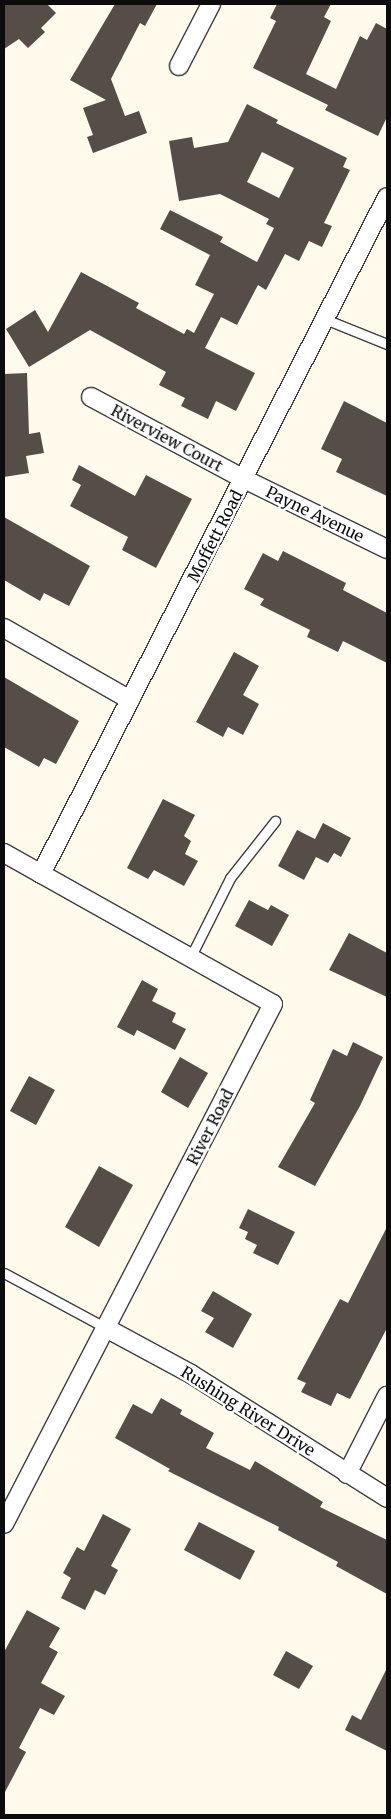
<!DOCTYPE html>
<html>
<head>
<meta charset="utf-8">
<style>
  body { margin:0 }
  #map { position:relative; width:391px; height:1819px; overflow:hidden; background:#fffaec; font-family:Merriweather,serif }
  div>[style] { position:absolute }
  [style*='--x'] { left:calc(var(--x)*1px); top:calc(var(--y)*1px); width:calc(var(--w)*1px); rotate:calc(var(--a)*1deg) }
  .building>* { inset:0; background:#564d48 }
  .roads { filter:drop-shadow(1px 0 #3f3f3f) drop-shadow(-1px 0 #3f3f3f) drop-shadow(0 1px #3f3f3f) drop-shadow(0 -1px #3f3f3f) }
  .service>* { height:9px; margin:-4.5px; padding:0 4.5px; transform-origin:4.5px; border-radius:4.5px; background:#fff }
  .minor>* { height:18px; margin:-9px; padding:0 9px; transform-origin:9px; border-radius:9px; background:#fff }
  span { translate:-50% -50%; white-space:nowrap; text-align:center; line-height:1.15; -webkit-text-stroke:5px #fff; paint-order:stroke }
  .street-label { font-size:16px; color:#0c0c0c }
  .frame { position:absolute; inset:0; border:5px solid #0c0c0c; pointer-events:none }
</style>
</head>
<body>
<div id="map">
  <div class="building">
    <i style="clip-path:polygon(4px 4px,47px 4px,56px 13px,41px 28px,45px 32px,28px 48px,19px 39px,4px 49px)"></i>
    <i style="clip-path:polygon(115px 4px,157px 4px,145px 26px,140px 23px,111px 79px,125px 116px,139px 111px,147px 133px,93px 153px,87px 137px,93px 135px,83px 108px,106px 100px,70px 80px)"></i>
    <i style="clip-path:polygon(277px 4px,331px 4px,324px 17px,331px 21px,306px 74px,336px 89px,360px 36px,367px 40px,376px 23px,387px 29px,387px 117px,378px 136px,325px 110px,328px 105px,253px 68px,276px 21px,270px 18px)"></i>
    <i style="clip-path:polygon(evenodd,247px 104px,278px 120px,276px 123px,347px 158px,343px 167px,350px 170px,324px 223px,332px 226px,322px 247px,309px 241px,299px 261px,285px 254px,266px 290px,258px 285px,237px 325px,221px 317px,205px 348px,255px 373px,236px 411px,216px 401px,208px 419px,181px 406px,185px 398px,159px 385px,166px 372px,90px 330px,29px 367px,6px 329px,35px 310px,48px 332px,81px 272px,139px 303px,136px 308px,184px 334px,187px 329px,194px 333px,214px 294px,195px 285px,210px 255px,160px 229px,170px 210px,223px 237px,220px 242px,257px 262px,274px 228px,266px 224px,269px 219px,220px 194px,179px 201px,169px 141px,192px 137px,194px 148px,228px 142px,247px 104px,262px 152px,294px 168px,279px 198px,247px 182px,262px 152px)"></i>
    <i style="clip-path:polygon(27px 373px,29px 434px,40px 432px,44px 453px,26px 456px,29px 473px,4px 477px,4px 374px)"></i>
    <i style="clip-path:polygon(344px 401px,387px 423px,387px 496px,336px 472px,342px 459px,321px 449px)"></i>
    <i style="clip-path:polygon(79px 465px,135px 496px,146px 475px,192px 499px,156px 568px,122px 550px,128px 537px,70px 506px,81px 485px,72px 480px)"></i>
    <i style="clip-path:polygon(4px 517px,90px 566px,69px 606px,44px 593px,40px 601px,4px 580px)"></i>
    <i style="clip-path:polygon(283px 551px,346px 583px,343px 590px,387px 613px,387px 663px,343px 641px,338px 652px,307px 637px,310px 630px,260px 605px,264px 599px,244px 589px,263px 553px,278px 561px)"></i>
    <i style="clip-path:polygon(234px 652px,259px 666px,243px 695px,259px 704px,243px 735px,228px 727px,223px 737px,196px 722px)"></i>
    <i style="clip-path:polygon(4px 677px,79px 721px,56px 764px,44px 758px,39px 767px,4px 747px)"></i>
    <i style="clip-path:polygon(163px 799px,195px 815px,184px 836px,191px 841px,185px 854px,198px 861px,184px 886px,154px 870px,148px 879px,127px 868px)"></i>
    <i style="clip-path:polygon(323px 823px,351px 838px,341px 857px,334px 853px,328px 863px,316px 857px,304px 880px,278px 866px,297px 830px,315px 839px)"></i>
    <i style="clip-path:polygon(249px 900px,268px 910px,271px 905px,289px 915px,272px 946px,235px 926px)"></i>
    <i style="clip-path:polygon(349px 933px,387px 953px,387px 997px,329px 970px)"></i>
    <i style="clip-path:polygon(142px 980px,158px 989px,152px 1001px,176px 1013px,172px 1022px,186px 1029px,175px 1050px,137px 1030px,134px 1036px,117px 1027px)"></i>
    <i style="clip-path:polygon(353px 1042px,383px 1057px,360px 1106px,315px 1186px,278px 1167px,315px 1103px,310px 1100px,333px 1049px,347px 1056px)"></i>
    <i style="clip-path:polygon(180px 1057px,208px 1073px,188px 1108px,161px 1092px)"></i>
    <i style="clip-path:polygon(29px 1076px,55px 1090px,36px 1125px,10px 1111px)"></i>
    <i style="clip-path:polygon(99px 1166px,133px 1185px,99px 1247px,65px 1227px)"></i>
    <i style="clip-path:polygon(248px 1209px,295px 1232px,278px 1265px,253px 1253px,257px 1245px,245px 1239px,248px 1232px,239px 1228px)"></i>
    <i style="clip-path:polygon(387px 1227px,387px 1328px,350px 1399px,337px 1393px,331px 1406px,301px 1392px,306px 1383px,297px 1379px,340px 1299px,348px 1303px)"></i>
    <i style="clip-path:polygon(213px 1291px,252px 1314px,233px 1348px,205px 1332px,214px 1318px,201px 1311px)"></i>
    <i style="clip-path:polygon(161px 1398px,182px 1410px,180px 1414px,214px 1433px,206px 1448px,250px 1470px,255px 1461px,323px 1502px,320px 1507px,387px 1540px,387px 1594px,336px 1566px,338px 1562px,278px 1530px,279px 1527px,168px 1471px,170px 1469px,115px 1438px,133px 1404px,152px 1414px)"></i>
    <i style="clip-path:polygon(103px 1514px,131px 1529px,111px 1566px,118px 1570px,105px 1595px,95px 1590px,85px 1610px,61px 1598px,71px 1578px,63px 1573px,77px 1547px,84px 1551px)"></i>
    <i style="clip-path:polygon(199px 1522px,255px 1551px,240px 1580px,184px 1550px)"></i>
    <i style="clip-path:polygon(27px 1610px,60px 1628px,49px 1647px,58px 1652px,41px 1683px,65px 1696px,54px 1715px,40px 1708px,19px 1748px,26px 1752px,4px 1794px,4px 1652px)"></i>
    <i style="clip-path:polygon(286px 1651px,313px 1666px,299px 1689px,273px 1675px)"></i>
    <i style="clip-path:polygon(387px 1668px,387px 1751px,345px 1730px,352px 1715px,361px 1720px)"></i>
  </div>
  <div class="roads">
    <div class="service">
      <i style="--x:325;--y:319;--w:67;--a:22"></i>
      <i style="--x:190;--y:958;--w:89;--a:-63.4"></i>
      <i style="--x:230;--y:878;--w:73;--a:-51.7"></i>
      <i style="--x:4;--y:1273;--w:116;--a:28.3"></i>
    </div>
    <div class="minor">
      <i style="--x:179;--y:66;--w:70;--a:-62.7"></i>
      <i style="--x:91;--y:397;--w:174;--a:28.2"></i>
      <i style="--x:244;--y:479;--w:159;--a:26.1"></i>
      <i style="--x:4;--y:628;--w:145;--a:29.7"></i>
      <i style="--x:4;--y:853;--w:308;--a:29.3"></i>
      <i style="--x:273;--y:1004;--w:585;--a:117.35"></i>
      <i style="--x:41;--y:874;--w:760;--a:-62.93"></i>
      <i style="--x:106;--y:1328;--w:97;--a:28.4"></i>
      <i style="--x:191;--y:1374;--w:232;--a:32.3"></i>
      <i style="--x:347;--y:1474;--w:88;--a:-62.9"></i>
    </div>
  </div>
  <div class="street-label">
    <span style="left:167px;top:438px;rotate:28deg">Riverview Court</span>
    <span style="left:315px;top:514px;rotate:26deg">Payne Avenue</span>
    <span style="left:215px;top:536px;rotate:-63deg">Moffett Road</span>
    <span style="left:210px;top:1127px;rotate:-63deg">River Road</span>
    <span style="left:248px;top:1411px;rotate:32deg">Rushing River Drive</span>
  </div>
  <div class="frame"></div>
</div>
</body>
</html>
